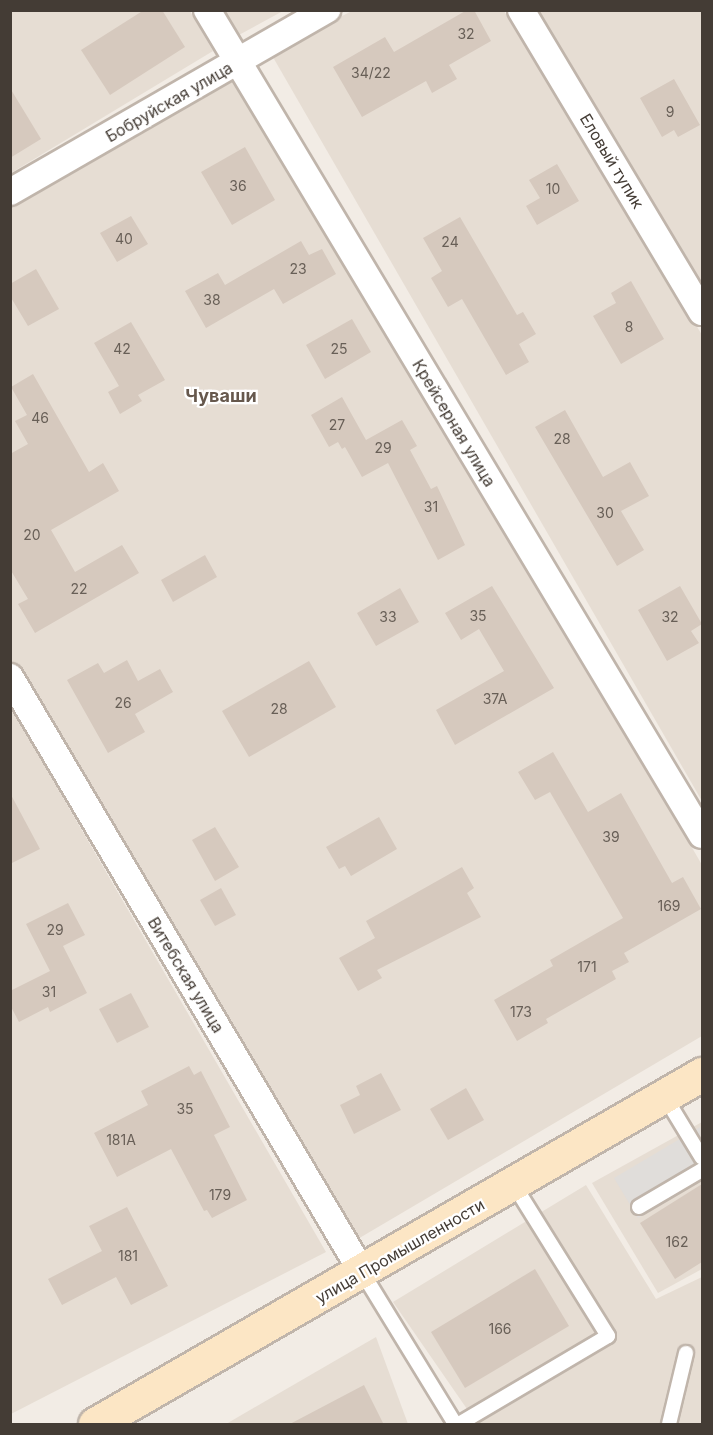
<!DOCTYPE html>
<html>
<head>
<meta charset="utf-8">
<style>
  body { margin:0 }
  #map { position:relative; width:713px; height:1435px; overflow:hidden; background:#f2ece5; font-family:Inter,sans-serif }
  div>[style] { position:absolute }
  [style*='--x'] { left:calc(var(--x)*1px); top:calc(var(--y)*1px); width:calc(var(--w)*1px); rotate:calc(var(--a)*1deg) }
  .residential>* { inset:0; background:#e6ddd3 }
  .parking>* { inset:0; background:#e0ddda }
  .building>* { inset:0; background:#d6c9be }
  .roads { filter:drop-shadow(2px 0 #c0b5ab) drop-shadow(-2px 0 #c0b5ab) drop-shadow(0 2px #c0b5ab) drop-shadow(0 -2px #c0b5ab) }
  .service>* { height:14px; margin:-7px; padding:0 7px; transform-origin:7px; border-radius:7px; background:#fff }
  .minor>* { height:26px; margin:-13px; padding:0 13px; transform-origin:13px; border-radius:13px; background:#fff }
  .secondary>* { height:33px; margin:-16.5px; padding:0 16.5px; transform-origin:16.5px; border-radius:16.5px; background:#fce6c5 }
  span { translate:-50% -50%; white-space:nowrap; text-align:center; line-height:1.15; -webkit-text-stroke:4.5px #fff; paint-order:stroke }
  .number-label { font-size:14px; color:#685f57 }
  .number-label span { -webkit-text-stroke-width:0 }
  .street-label { font-size:16px; color:#443c35 }
  .neighbourhood-label { font-size:18px; color:#66584d; font-weight:700 }
  .frame { position:absolute; inset:0; border:12px solid #443c35; pointer-events:none }
</style>
</head>
<body>
<div id="map">
  <div class="residential">
    <i style="clip-path:polygon(11px 11px,190px 11px,213px 51px,11px 173px)"></i>
    <i style="clip-path:polygon(223px 11px,283px 11px,237px 36px)"></i>
    <i style="clip-path:polygon(352px 11px,504px 11px,702px 335px,702px 801px,270px 52px)"></i>
    <i style="clip-path:polygon(538px 11px,702px 11px,702px 289px)"></i>
    <i style="clip-path:polygon(243px 66px,702px 865px,702px 1036px,351px 1243px,11px 660px,10px 201px)"></i>
    <i style="clip-path:polygon(10px 706px,326px 1252px,11px 1414px,10px 1414px)"></i>
    <i style="clip-path:polygon(702px 1122px,702px 1269px,658px 1293px,592px 1183px)"></i>
    <i style="clip-path:polygon(586px 1185px,656px 1299px,702px 1277px,702px 1424px,459px 1424px,467px 1409px,393px 1302px)"></i>
    <i style="clip-path:polygon(376px 1337px,408px 1424px,226px 1424px)"></i>
  </div>
  <div class="parking">
    <i style="clip-path:polygon(700px 1127px,702px 1180px,638px 1218px,614px 1178px)"></i>
  </div>
  <div class="building">
    <i style="clip-path:polygon(144px 10px,162px 10px,185px 47px,110px 95px,81px 50px)"></i>
    <i style="clip-path:polygon(467px 10px,474px 10px,491px 41px,449px 65px,457px 79px,432px 93px,426px 81px,362px 117px,333px 67px,385px 37px,394px 52px)"></i>
    <i style="clip-path:polygon(674px 79px,700px 125px,678px 137px,674px 130px,662px 137px,640px 98px)"></i>
    <i style="clip-path:polygon(10px 88px,41px 139px,10px 158px)"></i>
    <i style="clip-path:polygon(245px 147px,275px 200px,232px 225px,201px 172px)"></i>
    <i style="clip-path:polygon(557px 164px,579px 201px,537px 225px,526px 206px,540px 198px,529px 180px)"></i>
    <i style="clip-path:polygon(131px 216px,148px 244px,117px 262px,100px 233px)"></i>
    <i style="clip-path:polygon(460px 217px,517px 315px,523px 312px,536px 334px,519px 344px,529px 362px,506px 375px,462px 299px,448px 307px,431px 278px,442px 271px,423px 238px)"></i>
    <i style="clip-path:polygon(301px 241px,309px 255px,322px 249px,336px 274px,283px 304px,274px 289px,206px 328px,185px 291px,218px 273px,225px 285px)"></i>
    <i style="clip-path:polygon(36px 269px,59px 309px,28px 326px,10px 296px,10px 284px)"></i>
    <i style="clip-path:polygon(631px 281px,664px 339px,621px 364px,593px 316px,616px 303px,611px 293px)"></i>
    <i style="clip-path:polygon(352px 319px,371px 352px,325px 379px,306px 345px)"></i>
    <i style="clip-path:polygon(131px 322px,165px 380px,138px 395px,142px 401px,120px 414px,108px 392px,119px 386px,94px 343px)"></i>
    <i style="clip-path:polygon(33px 374px,89px 472px,103px 463px,119px 491px,51px 530px,75px 572px,122px 545px,139px 573px,35px 633px,18px 604px,28px 599px,10px 569px,10px 454px,28px 444px,15px 421px,27px 415px,11px 387px)"></i>
    <i style="clip-path:polygon(342px 397px,366px 440px,402px 420px,417px 446px,410px 450px,431px 489px,437px 486px,465px 545px,438px 560px,388px 463px,362px 477px,345px 447px,342px 449px,338px 442px,329px 447px,311px 415px)"></i>
    <i style="clip-path:polygon(565px 410px,603px 477px,630px 462px,649px 496px,621px 511px,644px 550px,617px 566px,535px 427px)"></i>
    <i style="clip-path:polygon(205px 555px,217px 577px,173px 602px,161px 580px)"></i>
    <i style="clip-path:polygon(492px 586px,554px 688px,455px 745px,436px 710px,504px 671px,479px 629px,461px 640px,445px 613px)"></i>
    <i style="clip-path:polygon(680px 586px,702px 624px,691px 631px,699px 643px,667px 661px,638px 610px)"></i>
    <i style="clip-path:polygon(400px 588px,419px 622px,376px 646px,357px 613px)"></i>
    <i style="clip-path:polygon(127px 660px,138px 681px,160px 669px,173px 692px,135px 714px,145px 732px,108px 753px,67px 680px,98px 663px,104px 673px)"></i>
    <i style="clip-path:polygon(309px 661px,336px 707px,249px 757px,222px 711px)"></i>
    <i style="clip-path:polygon(553px 752px,588px 812px,621px 793px,672px 883px,683px 877px,701px 909px,624px 953px,629px 962px,612px 971px,616px 979px,546px 1019px,548px 1023px,517px 1041px,494px 1000px,553px 966px,550px 960px,623px 918px,550px 792px,535px 800px,518px 772px)"></i>
    <i style="clip-path:polygon(10px 793px,40px 849px,10px 864px)"></i>
    <i style="clip-path:polygon(379px 817px,397px 849px,351px 876px,345px 866px,339px 869px,326px 847px)"></i>
    <i style="clip-path:polygon(215px 827px,239px 867px,215px 881px,192px 840px)"></i>
    <i style="clip-path:polygon(462px 867px,474px 888px,467px 893px,481px 917px,377px 970px,382px 978px,358px 991px,339px 958px,375px 938px,366px 921px)"></i>
    <i style="clip-path:polygon(221px 888px,236px 915px,215px 926px,200px 900px)"></i>
    <i style="clip-path:polygon(68px 903px,85px 935px,63px 946px,87px 993px,50px 1012px,48px 1007px,19px 1022px,10px 1005px,10px 991px,50px 971px,26px 924px)"></i>
    <i style="clip-path:polygon(131px 993px,149px 1027px,117px 1043px,99px 1009px)"></i>
    <i style="clip-path:polygon(189px 1066px,194px 1075px,201px 1071px,230px 1127px,214px 1135px,247px 1200px,212px 1218px,207px 1210px,204px 1211px,171px 1149px,117px 1177px,94px 1133px,148px 1105px,141px 1091px)"></i>
    <i style="clip-path:polygon(381px 1073px,401px 1110px,354px 1134px,340px 1105px,360px 1095px,356px 1086px)"></i>
    <i style="clip-path:polygon(466px 1088px,484px 1120px,448px 1140px,430px 1109px)"></i>
    <i style="clip-path:polygon(702px 1184px,702px 1262px,675px 1279px,640px 1223px)"></i>
    <i style="clip-path:polygon(127px 1207px,168px 1286px,131px 1305px,116px 1277px,62px 1305px,48px 1279px,102px 1251px,89px 1226px)"></i>
    <i style="clip-path:polygon(535px 1269px,569px 1326px,465px 1388px,431px 1332px)"></i>
    <i style="clip-path:polygon(364px 1385px,384px 1425px,288px 1425px)"></i>
  </div>
  <div class="roads">
    <div class="service">
      <i style="--x:665;--y:1097;--w:71;--a:58.8"></i>
      <i style="--x:639;--y:1207;--w:73;--a:-30.4"></i>
      <i style="--x:362;--y:1272;--w:178;--a:58.5"></i>
      <i style="--x:459;--y:1424;--w:173;--a:-30.6"></i>
      <i style="--x:608;--y:1336;--w:178;--a:-121.9"></i>
      <i style="--x:669;--y:1424;--w:73;--a:-76.5"></i>
    </div>
    <div class="minor">
      <i style="--x:207;--y:10;--w:962;--a:59.04"></i>
      <i style="--x:521;--y:10;--w:352;--a:59.1"></i>
      <i style="--x:10;--y:192;--w:366;--a:-29.9"></i>
      <i style="--x:10;--y:677;--w:691;--a:59.39"></i>
    </div>
    <div class="secondary">
      <i style="--x:95;--y:1424;--w:701;--a:-29.97"></i>
    </div>
  </div>
  <div class="number-label">
    <span style="left:466px;top:34px">32</span>
    <span style="left:371px;top:73px">34/22</span>
    <span style="left:670px;top:112px">9</span>
    <span style="left:238px;top:186px">36</span>
    <span style="left:553px;top:189px">10</span>
    <span style="left:124px;top:239px">40</span>
    <span style="left:450px;top:242px">24</span>
    <span style="left:298px;top:269px">23</span>
    <span style="left:212px;top:300px">38</span>
    <span style="left:629px;top:327px">8</span>
    <span style="left:122px;top:349px">42</span>
    <span style="left:339px;top:349px">25</span>
    <span style="left:40px;top:418px">46</span>
    <span style="left:337px;top:425px">27</span>
    <span style="left:562px;top:439px">28</span>
    <span style="left:383px;top:448px">29</span>
    <span style="left:431px;top:507px">31</span>
    <span style="left:605px;top:513px">30</span>
    <span style="left:32px;top:535px">20</span>
    <span style="left:79px;top:589px">22</span>
    <span style="left:478px;top:616px">35</span>
    <span style="left:388px;top:617px">33</span>
    <span style="left:670px;top:617px">32</span>
    <span style="left:495px;top:699px">37А</span>
    <span style="left:123px;top:703px">26</span>
    <span style="left:279px;top:709px">28</span>
    <span style="left:611px;top:837px">39</span>
    <span style="left:669px;top:906px">169</span>
    <span style="left:55px;top:930px">29</span>
    <span style="left:587px;top:967px">171</span>
    <span style="left:49px;top:992px">31</span>
    <span style="left:521px;top:1012px">173</span>
    <span style="left:185px;top:1109px">35</span>
    <span style="left:121px;top:1140px">181А</span>
    <span style="left:220px;top:1195px">179</span>
    <span style="left:677px;top:1242px">162</span>
    <span style="left:128px;top:1256px">181</span>
    <span style="left:500px;top:1329px">166</span>
  </div>
  <div class="street-label">
    <span style="left:169px;top:102px;rotate:-30deg">Бобруйская улица</span>
    <span style="left:612px;top:161px;rotate:59deg">Еловый тупик</span>
    <span style="left:454px;top:423px;rotate:59deg">Крейсерная улица</span>
    <span style="left:186px;top:975px;rotate:59deg">Витебская улица</span>
    <span style="left:400px;top:1251px;rotate:-30deg">улица Промышленности</span>
  </div>
  <div class="neighbourhood-label">
    <span style="left:221px;top:396px">Чуваши</span>
  </div>
  <div class="frame"></div>
</div>
</body>
</html>
